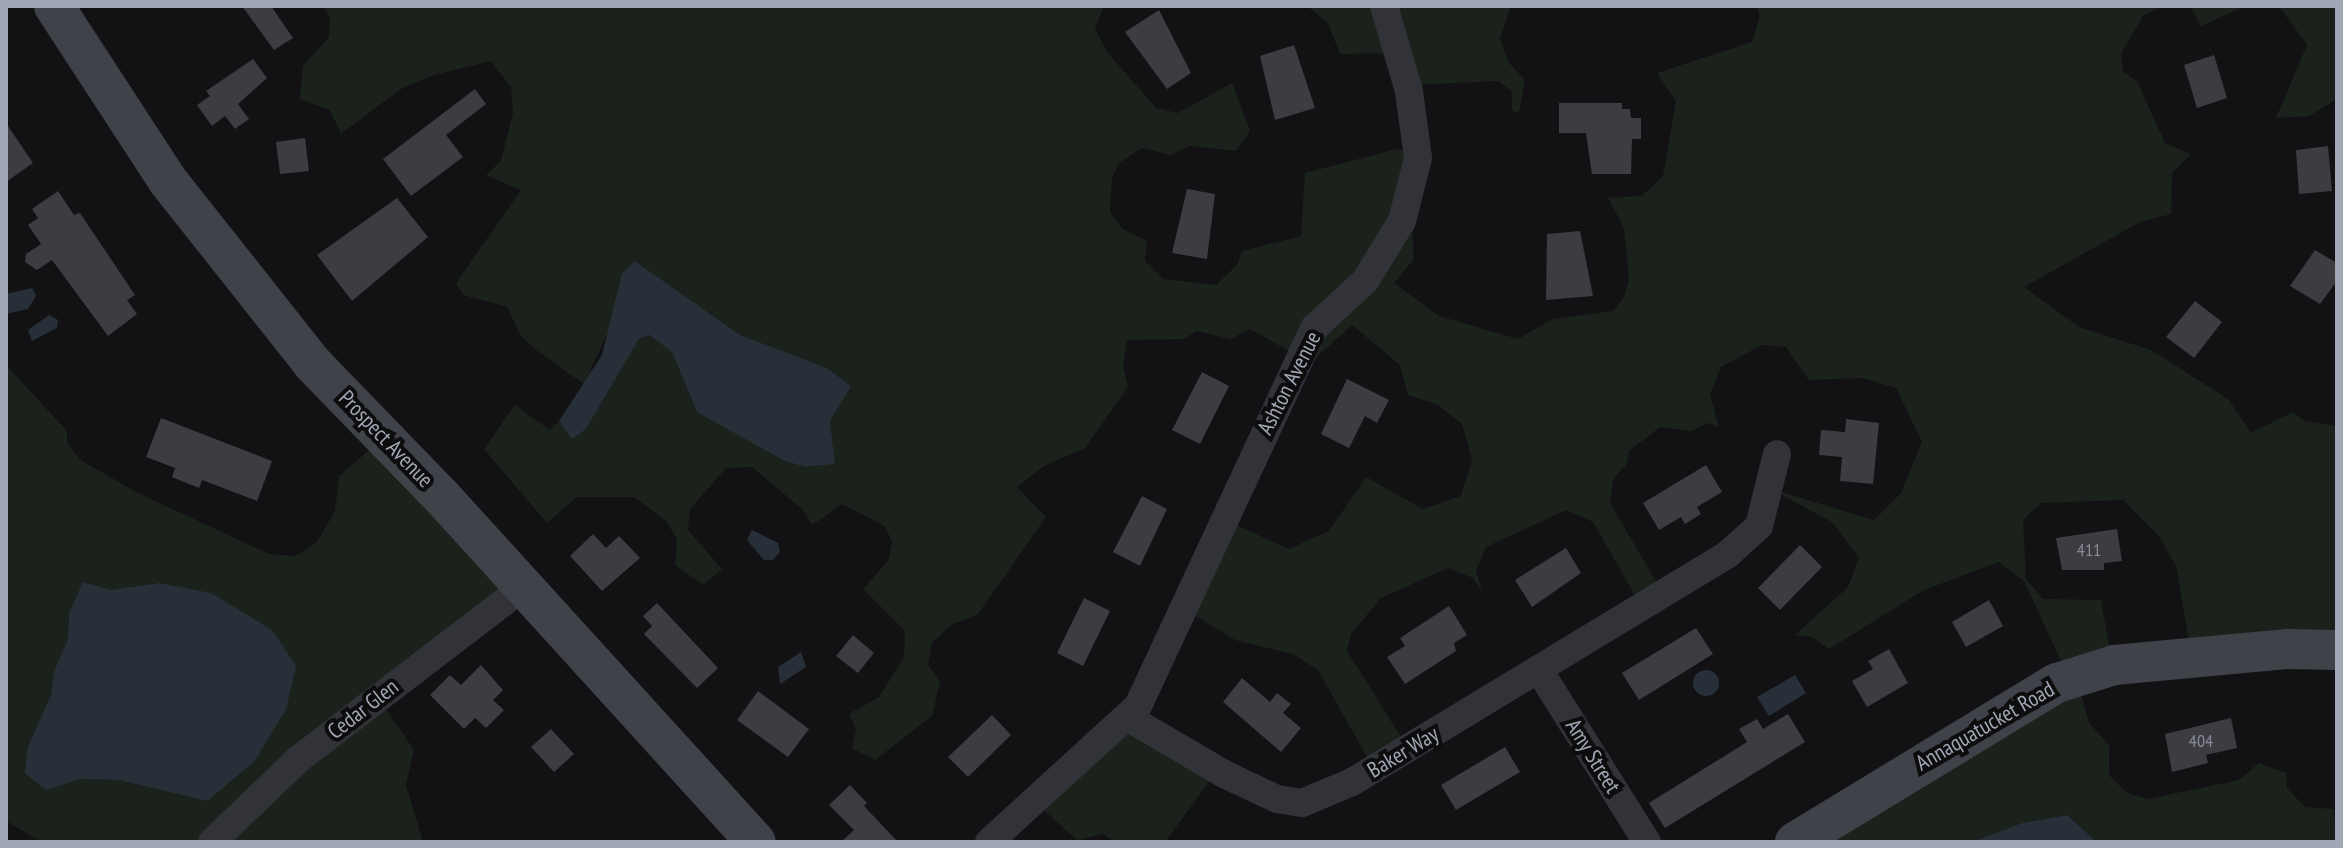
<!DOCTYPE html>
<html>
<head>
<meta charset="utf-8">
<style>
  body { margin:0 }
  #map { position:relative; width:2343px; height:848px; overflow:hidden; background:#121214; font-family:"PT Sans Narrow",sans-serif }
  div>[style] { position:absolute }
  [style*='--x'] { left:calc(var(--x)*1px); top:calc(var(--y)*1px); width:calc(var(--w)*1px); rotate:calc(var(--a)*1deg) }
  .green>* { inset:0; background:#1a221b }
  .water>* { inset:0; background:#273038 }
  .round { border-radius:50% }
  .building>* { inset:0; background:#3c3c41 }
  .street>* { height:28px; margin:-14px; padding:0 14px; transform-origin:14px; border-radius:14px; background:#323339 }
  .secondary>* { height:40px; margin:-20px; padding:0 20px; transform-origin:20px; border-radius:20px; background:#404249 }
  span { translate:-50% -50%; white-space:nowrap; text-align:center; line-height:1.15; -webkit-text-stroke:8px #0d0d0e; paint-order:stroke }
  .number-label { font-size:18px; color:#888c98 }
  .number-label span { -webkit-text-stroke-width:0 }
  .street-label { font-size:22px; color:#a2a7b5 }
  .frame { position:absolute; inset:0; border:8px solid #a2a7b5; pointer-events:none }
</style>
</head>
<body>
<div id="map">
  <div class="green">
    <i style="clip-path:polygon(323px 6px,1104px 6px,1095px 28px,1107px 52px,1156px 108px,1178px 113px,1232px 83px,1250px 131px,1236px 151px,1189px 146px,1171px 155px,1142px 148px,1119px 163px,1112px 178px,1110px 212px,1123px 229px,1147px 241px,1145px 261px,1163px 279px,1216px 285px,1237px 265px,1242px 251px,1301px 236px,1305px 173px,1397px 149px,1407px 151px,1414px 259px,1394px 283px,1439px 316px,1518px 339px,1553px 319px,1613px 311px,1624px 297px,1629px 279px,1624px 228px,1608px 198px,1642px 196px,1663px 176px,1676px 101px,1657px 73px,1752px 42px,1760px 16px,1757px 6px,2163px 6px,2143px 16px,2121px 53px,2123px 72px,2137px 81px,2165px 143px,2191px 154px,2172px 173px,2171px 214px,2140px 222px,2024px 287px,2079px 327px,2151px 350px,2228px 399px,2251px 433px,2293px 412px,2305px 421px,2337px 426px,2337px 650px,2189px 643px,2176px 566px,2159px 536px,2123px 500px,2041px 503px,2023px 520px,2026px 579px,2043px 599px,2101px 600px,2112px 663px,2077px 679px,2089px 723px,2109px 745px,2109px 775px,2127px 793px,2148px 799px,2239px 780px,2259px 763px,2286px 773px,2287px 788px,2305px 807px,2334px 809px,2337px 842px,2097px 842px,2067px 815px,2022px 823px,1972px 842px,1827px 842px,2068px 676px,2024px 581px,1999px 562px,1924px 590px,1829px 649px,1812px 637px,1795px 635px,1848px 587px,1859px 558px,1832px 522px,1771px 489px,1874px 520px,1901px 493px,1922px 442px,1896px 388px,1863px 378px,1809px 380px,1786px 347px,1762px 345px,1721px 367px,1710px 394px,1719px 427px,1709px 423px,1691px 431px,1660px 427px,1629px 451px,1626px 465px,1613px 479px,1610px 503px,1661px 590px,1640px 604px,1593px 522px,1566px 510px,1486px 547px,1476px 571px,1483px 594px,1473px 578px,1448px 568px,1381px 598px,1351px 634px,1347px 651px,1406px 745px,1372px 766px,1318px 670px,1293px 654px,1235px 640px,1188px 611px,1227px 521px,1289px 549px,1329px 531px,1366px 477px,1423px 509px,1461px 496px,1472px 459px,1462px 424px,1438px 405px,1408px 395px,1400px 365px,1352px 325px,1310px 363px,1250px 329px,1231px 339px,1196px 331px,1184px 339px,1127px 340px,1123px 365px,1128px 387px,1085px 448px,1044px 466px,1017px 487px,1046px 517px,978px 614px,951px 625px,932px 643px,928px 665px,940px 682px,932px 716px,875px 760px,852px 748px,856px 729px,849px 714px,879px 697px,904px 657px,905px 631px,863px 589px,888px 561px,892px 542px,885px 526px,842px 504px,812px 525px,802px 509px,752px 467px,726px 468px,690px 509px,688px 530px,722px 569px,703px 585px,675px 565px,677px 539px,666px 521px,634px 497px,577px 497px,547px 523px,484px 449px,515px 405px,550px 430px,559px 421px,573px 438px,586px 429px,639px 339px,649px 335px,672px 352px,697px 412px,806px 467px,835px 464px,830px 421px,851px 386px,827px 368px,740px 335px,635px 261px,622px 273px,614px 319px,584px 384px,536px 350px,521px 336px,507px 307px,463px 295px,456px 283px,521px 190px,486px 175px,501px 161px,513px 113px,511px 87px,491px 61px,434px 75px,401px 89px,341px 134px,330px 110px,300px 99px,303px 66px,329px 37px,330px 18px)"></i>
    <i style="clip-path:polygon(1307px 6px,1511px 6px,1500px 39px,1509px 63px,1525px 80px,1519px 113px,1512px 110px,1512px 92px,1499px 81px,1410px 85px,1396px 53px,1340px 54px,1328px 23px)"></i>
    <i style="clip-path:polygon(2190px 6px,2245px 6px,2201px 26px)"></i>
    <i style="clip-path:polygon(2279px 6px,2337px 6px,2337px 99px,2309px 116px,2276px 118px,2307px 45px)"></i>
    <i style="clip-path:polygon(evenodd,6px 365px,67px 431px,67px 442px,79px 459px,136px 492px,269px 554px,295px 556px,316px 543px,335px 511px,339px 476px,381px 440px,515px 579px,380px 700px,414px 750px,406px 785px,423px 842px,42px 842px,6px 821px,6px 365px,84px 582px,111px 590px,159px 583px,271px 630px,207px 801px,119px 780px,80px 779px,28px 746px,51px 695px,54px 671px,68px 639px,69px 613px,84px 582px)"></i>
    <i style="clip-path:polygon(1112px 727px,1217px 771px,1165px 842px,1115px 842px,1103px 834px,1077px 840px,1035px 802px)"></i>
  </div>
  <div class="water">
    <i style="clip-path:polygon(635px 261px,740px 335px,827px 368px,851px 386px,830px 421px,835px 464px,806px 467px,785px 461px,697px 412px,672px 352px,649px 335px,639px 339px,586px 429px,572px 439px,559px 421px,602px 355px,622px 273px)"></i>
    <i style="clip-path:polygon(32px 288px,36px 296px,28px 309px,6px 314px,6px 294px)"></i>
    <i style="clip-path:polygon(49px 315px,58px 320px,57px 328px,32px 341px,28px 330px)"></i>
    <i style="clip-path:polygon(752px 530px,778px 543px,780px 552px,773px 560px,764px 560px,747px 540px)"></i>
    <i style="clip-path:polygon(83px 582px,111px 590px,159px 583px,211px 593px,272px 630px,296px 666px,286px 709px,254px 762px,207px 801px,119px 780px,80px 779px,46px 790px,25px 773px,28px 746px,51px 695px,54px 671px,68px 639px,69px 613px)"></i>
    <i style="clip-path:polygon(801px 652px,806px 667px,780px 684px,778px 667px)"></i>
    <i class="round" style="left:1693px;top:670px;width:26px;height:26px"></i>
    <i style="clip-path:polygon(1795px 675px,1806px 693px,1769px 716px,1757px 697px)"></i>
    <i style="clip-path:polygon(2067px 815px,2097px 842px,1972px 842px,2022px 823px)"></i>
  </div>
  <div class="building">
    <i style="clip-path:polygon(242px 6px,271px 6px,293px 38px,274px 50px)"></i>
    <i style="clip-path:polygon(1159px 10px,1191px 73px,1167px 89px,1125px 32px)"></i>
    <i style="clip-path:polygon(1294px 45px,1315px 108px,1275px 120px,1260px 56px)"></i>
    <i style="clip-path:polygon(2214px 55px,2227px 98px,2197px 108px,2184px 65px)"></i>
    <i style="clip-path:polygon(253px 59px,267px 78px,238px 104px,249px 119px,235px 129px,225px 116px,212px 126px,197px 105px,210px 96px,206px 91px)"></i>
    <i style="clip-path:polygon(475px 89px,486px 104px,446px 135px,463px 157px,411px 196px,383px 159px)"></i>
    <i style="clip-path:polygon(1559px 103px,1622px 103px,1622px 109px,1630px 109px,1631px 118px,1641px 118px,1641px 139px,1632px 139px,1631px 174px,1592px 174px,1586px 133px,1559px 133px)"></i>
    <i style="clip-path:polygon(6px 123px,33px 163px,6px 182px)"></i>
    <i style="clip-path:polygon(305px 138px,309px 171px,280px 174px,276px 142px)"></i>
    <i style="clip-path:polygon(2328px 146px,2332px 191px,2299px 194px,2296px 150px)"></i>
    <i style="clip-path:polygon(1187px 189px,1215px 194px,1207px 259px,1172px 253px)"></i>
    <i style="clip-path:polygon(58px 191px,74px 215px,80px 213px,135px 295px,127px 300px,137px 314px,108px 336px,52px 260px,37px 270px,25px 262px,26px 254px,41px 244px,28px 225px,38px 218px,32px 209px)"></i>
    <i style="clip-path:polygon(397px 198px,428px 237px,352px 301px,317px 255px)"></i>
    <i style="clip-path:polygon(1580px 231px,1593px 296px,1546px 300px,1547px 234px)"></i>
    <i style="clip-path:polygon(2315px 250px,2337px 263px,2337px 281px,2320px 304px,2290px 286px)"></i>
    <i style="clip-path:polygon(2195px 301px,2222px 322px,2194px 358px,2166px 337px)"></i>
    <i style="clip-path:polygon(1202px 372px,1229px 386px,1200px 444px,1172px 430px)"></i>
    <i style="clip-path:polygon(1347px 379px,1389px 400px,1377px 423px,1365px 416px,1349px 448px,1321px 434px)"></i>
    <i style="clip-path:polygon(161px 418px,272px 461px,257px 501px,202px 480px,199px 488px,172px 477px,175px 468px,146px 457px)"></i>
    <i style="clip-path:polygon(1846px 419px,1879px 423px,1873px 484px,1840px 481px,1842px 457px,1819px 455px,1821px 430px,1845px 432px)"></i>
    <i style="clip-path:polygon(1706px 465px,1722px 492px,1697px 507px,1701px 514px,1685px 524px,1681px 517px,1659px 530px,1643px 503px)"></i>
    <i style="clip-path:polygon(1142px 496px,1167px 509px,1140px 566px,1113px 552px)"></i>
    <i style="clip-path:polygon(2117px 529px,2122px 561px,2104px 563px,2104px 570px,2062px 570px,2056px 538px)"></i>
    <i style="clip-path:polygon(593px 534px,606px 548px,619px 536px,640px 558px,602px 591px,570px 556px)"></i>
    <i style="clip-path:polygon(1800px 545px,1822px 567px,1780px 610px,1758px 588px)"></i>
    <i style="clip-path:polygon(1566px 548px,1581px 573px,1532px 607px,1515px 580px)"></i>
    <i style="clip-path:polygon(1084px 598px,1110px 611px,1083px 666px,1057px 653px)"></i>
    <i style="clip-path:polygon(1989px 600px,2003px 626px,1966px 647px,1952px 622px)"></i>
    <i style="clip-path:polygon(657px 603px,718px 668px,697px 688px,644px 634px,652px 626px,643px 616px)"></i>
    <i style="clip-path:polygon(1449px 606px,1467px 635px,1454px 643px,1456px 651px,1405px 684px,1387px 657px,1405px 646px,1400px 638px)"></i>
    <i style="clip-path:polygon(1696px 628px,1713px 654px,1639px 700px,1622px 673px)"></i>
    <i style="clip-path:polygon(853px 635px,874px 653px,858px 673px,836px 656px)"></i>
    <i style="clip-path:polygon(1889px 649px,1908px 683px,1867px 707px,1852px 681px,1873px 669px,1868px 661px)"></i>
    <i style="clip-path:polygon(481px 665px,503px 690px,493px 700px,504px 710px,486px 728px,475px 718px,464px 729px,430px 695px,450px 675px,461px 685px)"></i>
    <i style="clip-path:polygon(1242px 678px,1270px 702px,1277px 693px,1291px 704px,1283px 713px,1301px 728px,1281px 752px,1223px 702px)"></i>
    <i style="clip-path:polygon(758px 691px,809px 729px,788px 757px,737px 720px)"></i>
    <i style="clip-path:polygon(1788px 714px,1805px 742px,1665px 828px,1649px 803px,1747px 742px,1739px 729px,1757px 719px,1763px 729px)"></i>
    <i style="clip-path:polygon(992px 715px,1011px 735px,968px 777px,948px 757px)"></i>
    <i style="clip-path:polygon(2231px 718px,2237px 748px,2206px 755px,2208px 763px,2172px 772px,2165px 734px)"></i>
    <i style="clip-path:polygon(551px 729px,574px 754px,554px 772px,531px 747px)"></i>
    <i style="clip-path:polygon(1505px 747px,1520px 772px,1456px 810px,1441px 785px)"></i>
    <i style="clip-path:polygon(850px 785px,867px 803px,864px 806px,898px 842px,841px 842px,854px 830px,829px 805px)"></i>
  </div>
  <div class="street">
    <i style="--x:1539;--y:670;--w:203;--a:57.9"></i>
    <i style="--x:1127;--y:717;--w:113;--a:30.4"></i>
    <i style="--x:1224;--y:774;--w:59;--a:25.3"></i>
    <i style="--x:1277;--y:799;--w:25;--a:9"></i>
    <i style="--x:1302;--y:803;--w:54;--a:-22.8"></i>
    <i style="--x:1352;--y:782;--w:440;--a:-31.2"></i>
    <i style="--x:1728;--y:554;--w:42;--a:-42.1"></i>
    <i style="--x:1759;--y:526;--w:74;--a:-76"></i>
    <i style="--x:212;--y:842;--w:122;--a:-43.7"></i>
    <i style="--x:300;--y:758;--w:282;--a:-37.4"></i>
    <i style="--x:989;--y:842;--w:202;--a:-42.4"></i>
    <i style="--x:1138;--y:706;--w:418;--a:-65"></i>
    <i style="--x:1315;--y:327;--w:68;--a:-42.6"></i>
    <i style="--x:1365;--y:281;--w:70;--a:-58.3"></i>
    <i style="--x:1402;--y:221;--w:65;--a:-75.7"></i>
    <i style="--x:1418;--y:158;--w:68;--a:-97.7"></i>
    <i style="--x:1409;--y:91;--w:89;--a:-106.4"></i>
  </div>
  <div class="secondary">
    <i style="--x:54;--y:6;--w:209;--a:56.9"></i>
    <i style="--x:168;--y:181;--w:232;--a:51.6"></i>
    <i style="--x:312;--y:363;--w:187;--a:45.9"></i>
    <i style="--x:442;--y:497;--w:466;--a:47.7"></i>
    <i style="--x:1795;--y:842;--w:306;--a:-31.3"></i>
    <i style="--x:2057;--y:683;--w:60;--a:-17.5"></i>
    <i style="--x:2114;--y:665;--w:175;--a:-5.3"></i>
    <i style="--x:2288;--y:649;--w:49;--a:1.2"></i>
  </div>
  <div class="number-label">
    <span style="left:2089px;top:550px">411</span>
    <span style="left:2201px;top:741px">404</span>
  </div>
  <div class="street-label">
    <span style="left:1289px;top:383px;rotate:-63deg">Ashton Avenue</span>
    <span style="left:386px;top:439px;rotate:46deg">Prospect Avenue</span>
    <span style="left:363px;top:709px;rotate:-38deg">Cedar Glen</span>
    <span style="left:1985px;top:726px;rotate:-30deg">Annaquatucket Road</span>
    <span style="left:1403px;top:752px;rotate:-31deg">Baker Way</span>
    <span style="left:1593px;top:756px;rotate:58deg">Amy Street</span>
  </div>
  <div class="frame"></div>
</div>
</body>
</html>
